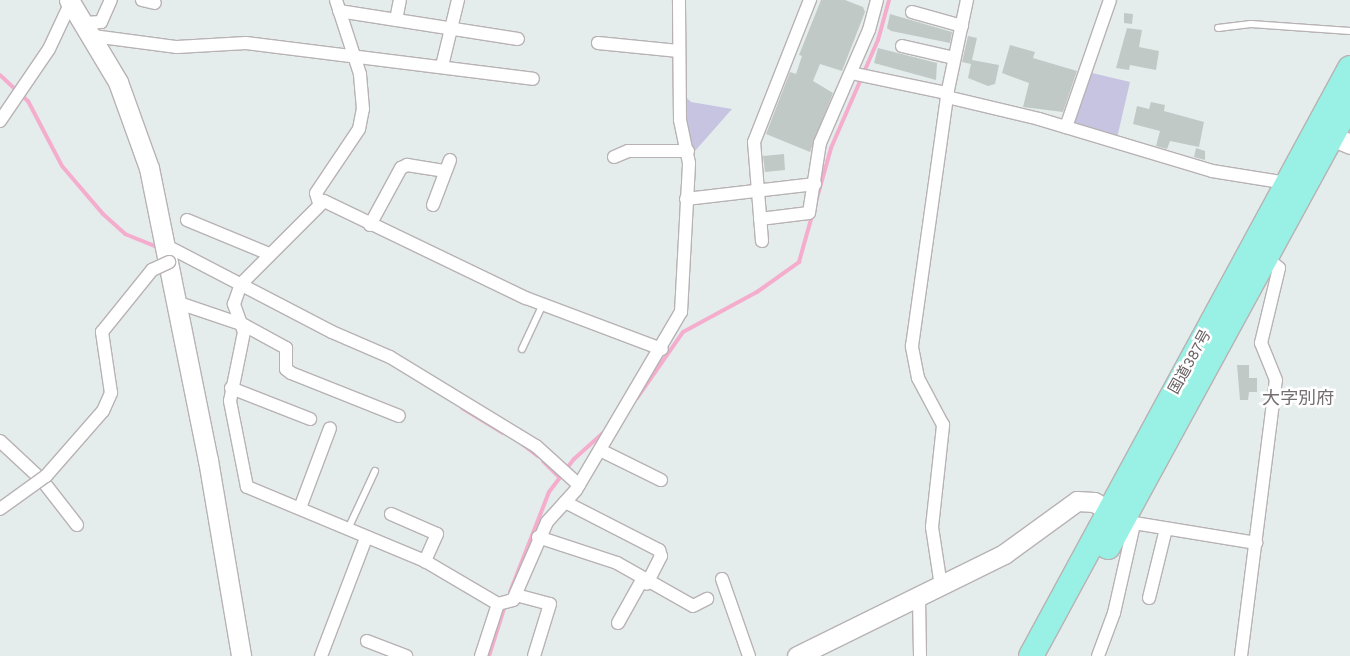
<!DOCTYPE html>
<html>
<head>
<meta charset="utf-8">
<style>
  body { margin:0 }
  #map { position:relative; width:1350px; height:656px; overflow:hidden; background:#e5edec; font-family:"Work Sans","Noto Sans JP",sans-serif }
  div>[style] { position:absolute }
  [style*='--x'] { left:calc(var(--x)*1px); top:calc(var(--y)*1px); width:calc(var(--w)*1px); rotate:calc(var(--a)*1deg) }
  .green>* { inset:0; background:#c7c4e2 }
  .stream>* { height:4px; margin:-2px; padding:0 2px; transform-origin:2px; border-radius:2px; background:#f5adce }
  .building>* { inset:0; background:#c1c9c7 }
  .roads { filter:drop-shadow(1px 0 #b8b2b4) drop-shadow(-1px 0 #b8b2b4) drop-shadow(0 1px #b8b2b4) drop-shadow(0 -1px #b8b2b4) }
  .lane>* { height:6px; margin:-3px; padding:0 3px; transform-origin:3px; border-radius:3px; background:#fff }
  .street>* { height:12px; margin:-6px; padding:0 6px; transform-origin:6px; border-radius:6px; background:#fff }
  .secondary>* { height:19px; margin:-9.5px; padding:0 9.5px; transform-origin:9.5px; border-radius:9.5px; background:#fff }
  .highway>* { height:24px; margin:-12px; padding:0 12px; transform-origin:12px; border-radius:12px; background:#98f1e4 }
  .bridges { filter:drop-shadow(1px 0 #b8b2b4) drop-shadow(-1px 0 #b8b2b4) drop-shadow(0 1px #b8b2b4) drop-shadow(0 -1px #b8b2b4) }
  .street-bridge>* { height:12px; margin:-6px; padding:0 6px; transform-origin:6px; border-radius:6px; background:#fff }
  span { translate:-50% -50%; white-space:nowrap; text-align:center; line-height:1.15; -webkit-text-stroke:5px #fff; paint-order:stroke }
  .street-label { font-size:15px; color:#635d5f }
  .quarter-label { font-size:18px; color:#756e71 }
</style>
</head>
<body>
<div id="map">
  <div class="green">
    <i style="clip-path:polygon(1088px 72px,1130px 82px,1117px 138px,1074px 123px)"></i>
    <i style="clip-path:polygon(683px 94px,691px 102px,732px 109px,695px 151px,689px 143px)"></i>
  </div>
  <div class="stream">
    <i style="--x:0;--y:75;--w:38;--a:43"></i>
    <i style="--x:28;--y:101;--w:73;--a:62.4"></i>
    <i style="--x:62;--y:166;--w:63;--a:49.5"></i>
    <i style="--x:103;--y:214;--w:30;--a:42"></i>
    <i style="--x:125;--y:234;--w:35;--a:22"></i>
    <i style="--x:637;--y:398;--w:80;--a:-55.1"></i>
    <i style="--x:683;--y:332;--w:84;--a:-28.4"></i>
    <i style="--x:757;--y:292;--w:52;--a:-35.5"></i>
    <i style="--x:799;--y:262;--w:118;--a:-74.3"></i>
    <i style="--x:831;--y:148;--w:118;--a:-66.5"></i>
    <i style="--x:878;--y:40;--w:41;--a:-74.6"></i>
    <i style="--x:462;--y:408;--w:48;--a:31.4"></i>
    <i style="--x:522;--y:444;--w:20;--a:37"></i>
    <i style="--x:543;--y:461;--w:23;--a:45"></i>
    <i style="--x:510;--y:592;--w:107;--a:-68.7"></i>
    <i style="--x:549;--y:492;--w:41;--a:-52.9"></i>
    <i style="--x:574;--y:459;--w:39;--a:-42"></i>
    <i style="--x:489;--y:656;--w:52;--a:-72.3"></i>
  </div>
  <div class="building">
    <i style="clip-path:polygon(821px 0,845px 0,863px 7px,865px 12px,842px 71px,820px 64px,813px 81px,833px 93px,810px 152px,766px 134px,790px 72px,796px 74px,802px 56px,799px 55px)"></i>
    <i style="clip-path:polygon(1124px 13px,1133px 14px,1132px 24px,1124px 23px)"></i>
    <i style="clip-path:polygon(890px 14px,952px 32px,950px 43px,891px 31px,887px 28px)"></i>
    <i style="clip-path:polygon(1127px 28px,1142px 30px,1139px 47px,1159px 51px,1156px 70px,1130px 65px,1129px 70px,1116px 68px)"></i>
    <i style="clip-path:polygon(968px 36px,977px 38px,972px 60px,999px 65px,995px 84px,988px 86px,968px 78px,971px 64px,962px 62px)"></i>
    <i style="clip-path:polygon(1010px 45px,1035px 52px,1033px 58px,1077px 71px,1063px 112px,1023px 107px,1029px 83px,1002px 73px)"></i>
    <i style="clip-path:polygon(878px 48px,937px 63px,936px 80px,874px 63px)"></i>
    <i style="clip-path:polygon(1151px 102px,1165px 105px,1164px 111px,1204px 122px,1199px 147px,1170px 141px,1167px 149px,1156px 146px,1160px 131px,1133px 124px,1137px 106px,1149px 109px)"></i>
    <i style="clip-path:polygon(1196px 148px,1205px 151px,1205px 160px,1194px 157px)"></i>
    <i style="clip-path:polygon(784px 154px,785px 170px,765px 172px,763px 156px)"></i>
    <i style="clip-path:polygon(1237px 365px,1249px 365px,1249px 378px,1257px 378px,1257px 392px,1249px 392px,1248px 400px,1240px 400px)"></i>
  </div>
  <div class="roads">
    <div class="lane">
      <i style="--x:1218;--y:28;--w:33;--a:-7"></i>
      <i style="--x:1251;--y:24;--w:99;--a:4"></i>
      <i style="--x:522;--y:349;--w:50;--a:-65"></i>
      <i style="--x:348;--y:529;--w:64;--a:-65"></i>
    </div>
    <div class="street">
      <i style="--x:142;--y:0;--w:13;--a:13"></i>
      <i style="--x:339;--y:11;--w:181;--a:8.9"></i>
      <i style="--x:912;--y:12;--w:52;--a:15.6"></i>
      <i style="--x:396;--y:20;--w:20;--a:-79"></i>
      <i style="--x:84;--y:23;--w:17;--a:-3"></i>
      <i style="--x:101;--y:22;--w:24;--a:-66"></i>
      <i style="--x:93;--y:36;--w:85;--a:7.5"></i>
      <i style="--x:177;--y:47;--w:69;--a:-3.3"></i>
      <i style="--x:246;--y:43;--w:289;--a:7.1"></i>
      <i style="--x:598;--y:43;--w:81;--a:5.6"></i>
      <i style="--x:902;--y:46;--w:53;--a:13"></i>
      <i style="--x:442;--y:66;--w:68;--a:-76.4"></i>
      <i style="--x:851;--y:73;--w:98;--a:11.8"></i>
      <i style="--x:947;--y:97;--w:95;--a:13.4"></i>
      <i style="--x:1039;--y:119;--w:181;--a:16.7"></i>
      <i style="--x:1212;--y:171;--w:76;--a:9.1"></i>
      <i style="--x:0;--y:121;--w:87;--a:-55.8"></i>
      <i style="--x:49;--y:49;--w:54;--a:-64.9"></i>
      <i style="--x:1066;--y:127;--w:134;--a:-70.9"></i>
      <i style="--x:614;--y:157;--w:15;--a:-23"></i>
      <i style="--x:628;--y:151;--w:60;--a:0"></i>
      <i style="--x:686;--y:199;--w:130;--a:-6.6"></i>
      <i style="--x:319;--y:203;--w:10;--a:-107"></i>
      <i style="--x:316;--y:193;--w:77;--a:-56.1"></i>
      <i style="--x:359;--y:129;--w:20;--a:-79"></i>
      <i style="--x:363;--y:109;--w:35;--a:-95"></i>
      <i style="--x:360;--y:74;--w:78;--a:-108"></i>
      <i style="--x:433;--y:205;--w:48;--a:-69.3"></i>
      <i style="--x:760;--y:219;--w:49;--a:-7"></i>
      <i style="--x:809;--y:213;--w:71;--a:-81.1"></i>
      <i style="--x:820;--y:143;--w:123;--a:-66.6"></i>
      <i style="--x:869;--y:30;--w:31;--a:-75"></i>
      <i style="--x:187;--y:220;--w:89;--a:22.5"></i>
      <i style="--x:370;--y:225;--w:65;--a:-61.5"></i>
      <i style="--x:401;--y:168;--w:7;--a:-27"></i>
      <i style="--x:407;--y:165;--w:39;--a:9"></i>
      <i style="--x:762;--y:241;--w:99;--a:-94.6"></i>
      <i style="--x:754;--y:142;--w:153;--a:-68.5"></i>
      <i style="--x:165;--y:245;--w:188;--a:27.5"></i>
      <i style="--x:332;--y:332;--w:63;--a:23.3"></i>
      <i style="--x:390;--y:357;--w:171;--a:31.4"></i>
      <i style="--x:536;--y:446;--w:58;--a:42.2"></i>
      <i style="--x:176;--y:302;--w:72;--a:18.7"></i>
      <i style="--x:244;--y:325;--w:48;--a:28.7"></i>
      <i style="--x:286;--y:348;--w:21;--a:90"></i>
      <i style="--x:286;--y:369;--w:6;--a:39"></i>
      <i style="--x:291;--y:373;--w:116;--a:21.7"></i>
      <i style="--x:231;--y:388;--w:85;--a:21.4"></i>
      <i style="--x:0;--y:441;--w:57;--a:42.9"></i>
      <i style="--x:42;--y:480;--w:57;--a:52.1"></i>
      <i style="--x:600;--y:450;--w:68;--a:26.2"></i>
      <i style="--x:565;--y:502;--w:106;--a:27.1"></i>
      <i style="--x:659;--y:550;--w:6;--a:72"></i>
      <i style="--x:661;--y:556;--w:31;--a:117"></i>
      <i style="--x:300;--y:508;--w:85;--a:-69.4"></i>
      <i style="--x:391;--y:514;--w:50;--a:23.5"></i>
      <i style="--x:437;--y:534;--w:30;--a:114"></i>
      <i style="--x:1128;--y:522;--w:130;--a:9.3"></i>
      <i style="--x:538;--y:537;--w:83;--a:18.2"></i>
      <i style="--x:617;--y:563;--w:87;--a:29.5"></i>
      <i style="--x:693;--y:606;--w:16;--a:-27"></i>
      <i style="--x:722;--y:579;--w:82;--a:70.7"></i>
      <i style="--x:941;--y:586;--w:60;--a:-98.7"></i>
      <i style="--x:932;--y:527;--w:103;--a:-83.8"></i>
      <i style="--x:943;--y:425;--w:53;--a:-118"></i>
      <i style="--x:918;--y:378;--w:33;--a:-101"></i>
      <i style="--x:912;--y:346;--w:259;--a:-82"></i>
      <i style="--x:948;--y:90;--w:92;--a:-78.1"></i>
      <i style="--x:516;--y:595;--w:35;--a:15"></i>
      <i style="--x:550;--y:604;--w:54;--a:107.1"></i>
      <i style="--x:919;--y:598;--w:58;--a:89"></i>
      <i style="--x:1149;--y:598;--w:71;--a:-76.2"></i>
      <i style="--x:498;--y:604;--w:85;--a:-149.5"></i>
      <i style="--x:425;--y:561;--w:193;--a:-157.4"></i>
      <i style="--x:247;--y:487;--w:88;--a:-101.2"></i>
      <i style="--x:230;--y:401;--w:70;--a:-78.5"></i>
      <i style="--x:244;--y:332;--w:30;--a:-110"></i>
      <i style="--x:234;--y:304;--w:21;--a:-71"></i>
      <i style="--x:241;--y:284;--w:117;--a:-45"></i>
      <i style="--x:324;--y:201;--w:224;--a:25.7"></i>
      <i style="--x:526;--y:298;--w:145;--a:20.6"></i>
      <i style="--x:618;--y:623;--w:49;--a:-60.8"></i>
      <i style="--x:367;--y:641;--w:42;--a:21"></i>
      <i style="--x:321;--y:656;--w:126;--a:-69.1"></i>
      <i style="--x:481;--y:656;--w:55;--a:-71.9"></i>
      <i style="--x:498;--y:604;--w:16;--a:-15"></i>
      <i style="--x:513;--y:600;--w:85;--a:-66.4"></i>
      <i style="--x:547;--y:522;--w:43;--a:-47.8"></i>
      <i style="--x:576;--y:490;--w:207;--a:-59.5"></i>
      <i style="--x:681;--y:312;--w:149;--a:-86.9"></i>
      <i style="--x:689;--y:163;--w:44;--a:-101.8"></i>
      <i style="--x:680;--y:120;--w:120;--a:-90.5"></i>
      <i style="--x:1098;--y:656;--w:46;--a:-69.6"></i>
      <i style="--x:1114;--y:613;--w:91;--a:-77.3"></i>
      <i style="--x:1241;--y:656;--w:278;--a:-82.8"></i>
      <i style="--x:1276;--y:380;--w:40;--a:-112"></i>
      <i style="--x:1261;--y:343;--w:77;--a:-76.5"></i>
      <i style="--x:1279;--y:268;--w:17;--a:-140"></i>
    </div>
    <div class="secondary">
      <i style="--x:69;--y:0;--w:96;--a:59.1"></i>
      <i style="--x:118;--y:82;--w:91;--a:70.2"></i>
      <i style="--x:149;--y:168;--w:298;--a:78.6"></i>
      <i style="--x:208;--y:460;--w:199;--a:80.4"></i>
      <i style="--x:1320;--y:131;--w:33;--a:23"></i>
      <i style="--x:797;--y:656;--w:231;--a:-26.2"></i>
      <i style="--x:1004;--y:554;--w:90;--a:-36"></i>
      <i style="--x:1077;--y:501;--w:17;--a:3"></i>
      <i style="--x:1094;--y:502;--w:30;--a:30"></i>
    </div>
    <div class="highway">
      <i style="--x:1108;--y:547;--w:506;--a:-61.41"></i>
      <i style="--x:1031;--y:656;--w:669;--a:-61.52"></i>
    </div>
  </div>
  <div class="bridges">
    <div class="street-bridge">
      <i style="--x:0;--y:509;--w:57;--a:-35.7"></i>
      <i style="--x:46;--y:476;--w:86;--a:-48.8"></i>
      <i style="--x:103;--y:411;--w:20;--a:-66"></i>
      <i style="--x:111;--y:393;--w:62;--a:-98.4"></i>
      <i style="--x:102;--y:332;--w:80;--a:-51.1"></i>
      <i style="--x:152;--y:270;--w:19;--a:-25"></i>
    </div>
  </div>
  <div class="street-label">
    <span style="left:1190px;top:362px;rotate:-61deg">国道387号</span>
  </div>
  <div class="quarter-label">
    <span style="left:1298px;top:398px">大字別府</span>
  </div>
</div>
</body>
</html>
